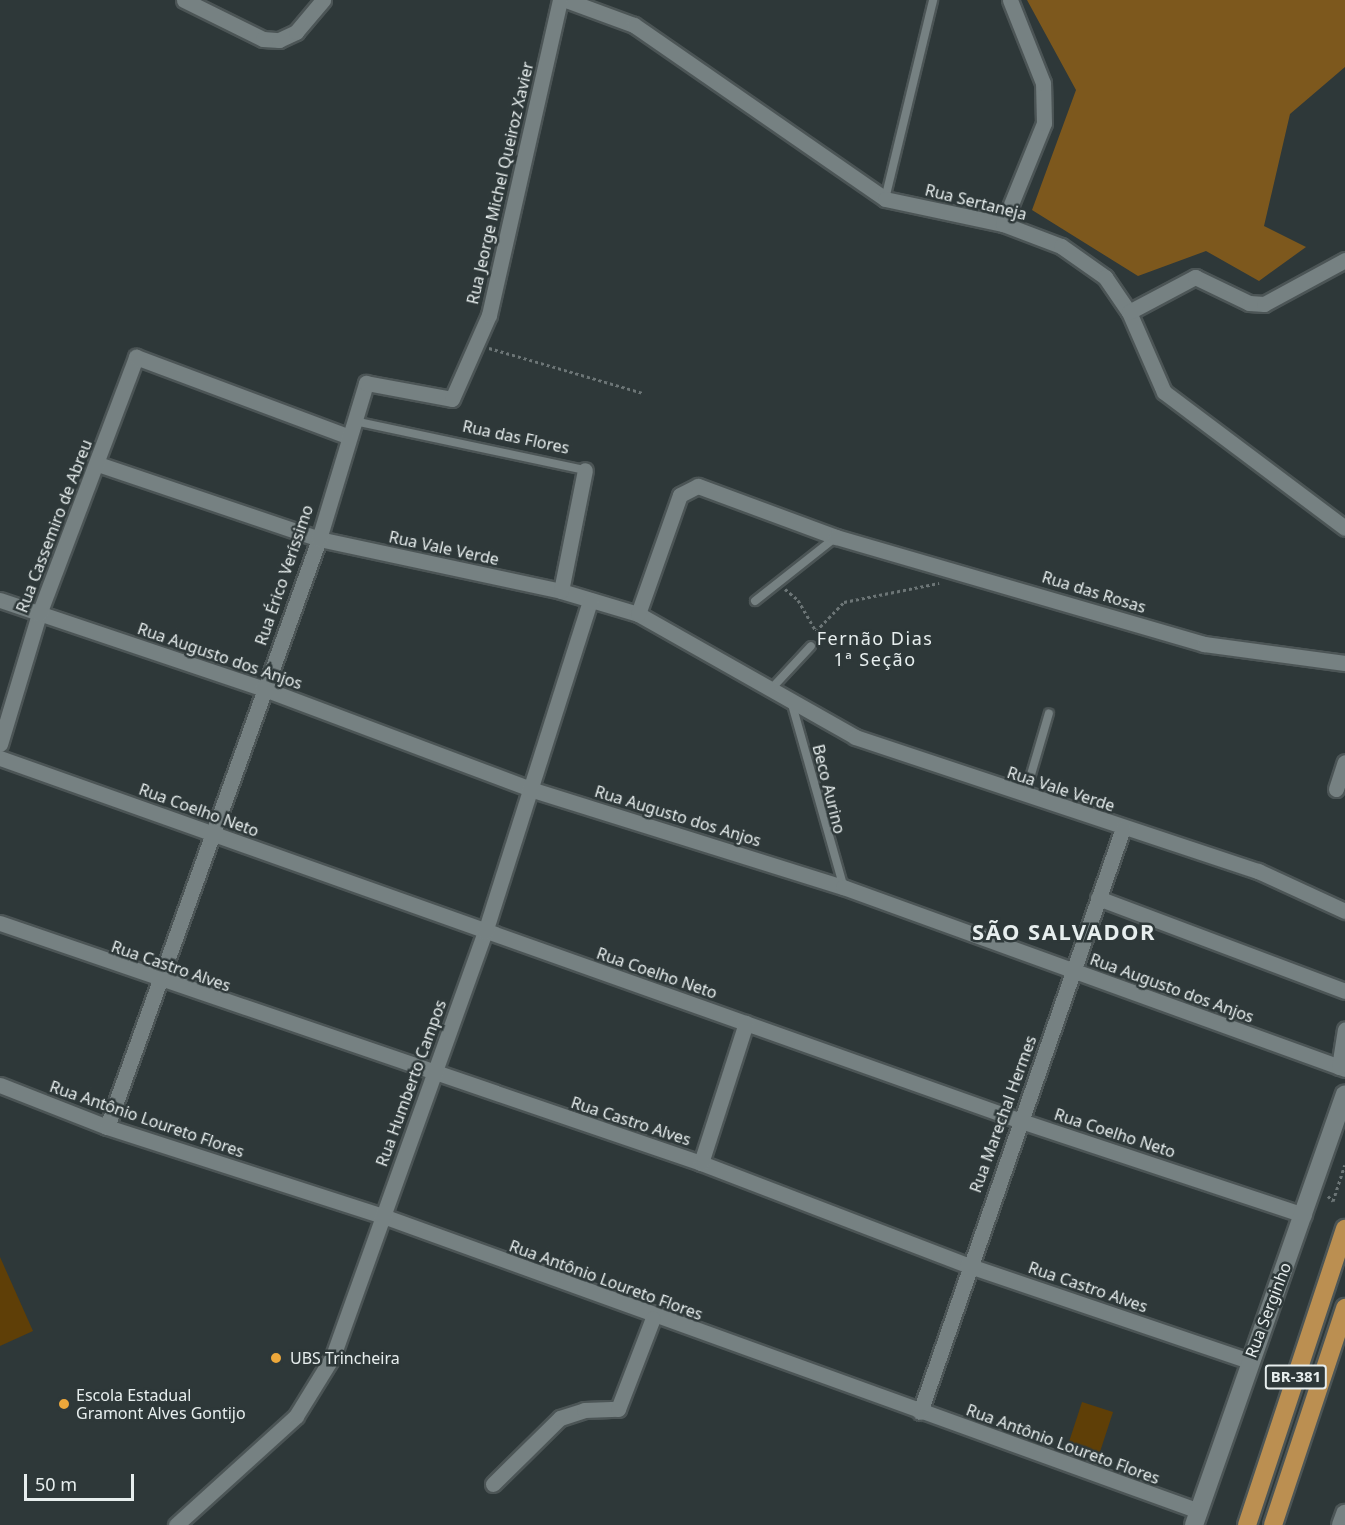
<!DOCTYPE html>
<html>
<head>
<meta charset="utf-8">
<style>
  body { margin:0 }
  #map { position:relative; width:1345px; height:1525px; overflow:hidden; background:#2e3839; font-family:"Noto Sans",sans-serif }
  div>[style] { position:absolute }
  [style*='--x'] { left:calc(var(--x)*1px); top:calc(var(--y)*1px); width:calc(var(--w)*1px); rotate:calc(var(--a)*1deg) }
  .green>* { inset:0; background:#5f3f07 }
  .forest>* { inset:0; background:#7d581d }
  .path>* { height:3px; margin-top:-1.5px; transform-origin:0; background:repeating-linear-gradient(90deg,#6c7576 0 3px,transparent 0 6px) }
  .roads { filter:drop-shadow(2px 0 #4c5556) drop-shadow(-2px 0 #4c5556) drop-shadow(0 2px #4c5556) drop-shadow(0 -2px #4c5556) }
  .service>* { height:8px; margin:-4px; padding:0 4px; transform-origin:4px; border-radius:4px; background:#768182 }
  .minor>* { height:15px; margin:-7.5px; padding:0 7.5px; transform-origin:7.5px; border-radius:7.5px; background:#768182 }
  .tertiary>* { height:18px; margin:-9px; padding:0 9px; transform-origin:9px; border-radius:9px; background:#768182 }
  .motorway>* { height:18px; margin:-9px; padding:0 9px; transform-origin:9px; border-radius:9px; background:#bb8f51 }
  .dots>* { width:16px; height:16px; translate:-50% -50%; box-sizing:border-box; border:3px solid #2e3839; border-radius:50% }
  span { translate:-50% -50%; white-space:nowrap; text-align:center; line-height:1.15; -webkit-text-stroke:5px #2e3839; paint-order:stroke }
  .shield-label span { padding:2px 4px; background:#2e3839; border:2px solid; border-radius:4px; -webkit-text-stroke-width:0 }
  .shield-label { font-size:15px; color:#e7eeee; font-weight:700 }
  .street-label { font-size:16px; color:#e7eeee }
  .poi-label { font-size:16px; color:#e7eeee }
  .left { translate:0 -50%; text-align:left }
  .neighbourhood-label { font-size:18px; color:#e7eeee; letter-spacing:1.5px }
  .district-label { font-size:22px; color:#e7eeee; font-weight:700; letter-spacing:1.5px }
  .scale { position:absolute; left:24px; top:1474px; width:110px; height:27px; box-sizing:border-box; border:3px solid #e7eeee; border-top:0; padding-left:8px; font-size:18px; line-height:21px; white-space:nowrap; color:#e7eeee; -webkit-text-stroke:4px #2e3839; paint-order:stroke }
</style>
</head>
<body>
<div id="map">
  <div class="green">
    <i style="clip-path:polygon(0 1257px,33px 1331px,0 1346px)"></i>
    <i style="clip-path:polygon(1082px 1402px,1113px 1412px,1098px 1458px,1067px 1448px)"></i>
  </div>
  <div class="forest">
    <i style="clip-path:polygon(1027px 0,1345px 0,1345px 67px,1290px 114px,1264px 226px,1306px 247px,1259px 281px,1206px 251px,1138px 276px,1032px 210px,1076px 90px)"></i>
  </div>
  <div class="path">
    <i style="--x:489;--y:348;--w:160;--a:16.3"></i>
    <i style="--x:785;--y:589;--w:17;--a:40"></i>
    <i style="--x:798;--y:600;--w:36;--a:60"></i>
    <i style="--x:816;--y:631;--w:40;--a:-46"></i>
    <i style="--x:844;--y:602;--w:97;--a:-11.3"></i>
    <i style="--x:1328;--y:1196;--w:7;--a:45"></i>
    <i style="--x:1333;--y:1201;--w:38;--a:-72"></i>
  </div>
  <div class="roads">
    <div class="service">
      <i style="--x:885;--y:199;--w:205;--a:-76.4"></i>
      <i style="--x:354;--y:421;--w:236;--a:12"></i>
      <i style="--x:755;--y:601;--w:103;--a:-38.3"></i>
      <i style="--x:772;--y:688;--w:57;--a:-47.1"></i>
      <i style="--x:791;--y:701;--w:191;--a:74.2"></i>
      <i style="--x:1025;--y:795;--w:85;--a:-73.7"></i>
    </div>
    <div class="minor">
      <i style="--x:184;--y:0;--w:88;--a:26.3"></i>
      <i style="--x:263;--y:39;--w:16;--a:4"></i>
      <i style="--x:279;--y:40;--w:19;--a:-25"></i>
      <i style="--x:296;--y:32;--w:42;--a:-49.8"></i>
      <i style="--x:566;--y:0;--w:72;--a:20.2"></i>
      <i style="--x:634;--y:25;--w:305;--a:34.7"></i>
      <i style="--x:885;--y:199;--w:121;--a:12"></i>
      <i style="--x:1003;--y:224;--w:62;--a:20.8"></i>
      <i style="--x:1061;--y:246;--w:54;--a:35.2"></i>
      <i style="--x:1105;--y:277;--w:42;--a:55.6"></i>
      <i style="--x:1129;--y:312;--w:87;--a:66.4"></i>
      <i style="--x:1164;--y:392;--w:226;--a:36.9"></i>
      <i style="--x:1003;--y:224;--w:109;--a:-67.9"></i>
      <i style="--x:1044;--y:123;--w:40;--a:-91.4"></i>
      <i style="--x:1043;--y:83;--w:89;--a:-111.7"></i>
      <i style="--x:1129;--y:312;--w:75;--a:-27.9"></i>
      <i style="--x:1195;--y:277;--w:60;--a:25.7"></i>
      <i style="--x:1249;--y:303;--w:15;--a:4"></i>
      <i style="--x:1264;--y:304;--w:92;--a:-28.5"></i>
      <i style="--x:98;--y:464;--w:233;--a:18.7"></i>
      <i style="--x:319;--y:539;--w:248;--a:12.1"></i>
      <i style="--x:561;--y:591;--w:80;--a:16.6"></i>
      <i style="--x:638;--y:614;--w:249;--a:29.5"></i>
      <i style="--x:855;--y:737;--w:425;--a:18.4"></i>
      <i style="--x:1258;--y:871;--w:96;--a:24.7"></i>
      <i style="--x:561;--y:591;--w:123;--a:-78.8"></i>
      <i style="--x:0;--y:600;--w:276;--a:18.6"></i>
      <i style="--x:262;--y:688;--w:286;--a:20.6"></i>
      <i style="--x:530;--y:789;--w:328;--a:17.4"></i>
      <i style="--x:843;--y:887;--w:534;--a:19.93"></i>
      <i style="--x:638;--y:614;--w:126;--a:-70.6"></i>
      <i style="--x:680;--y:495;--w:20;--a:-27"></i>
      <i style="--x:698;--y:486;--w:147;--a:20.3"></i>
      <i style="--x:836;--y:537;--w:383;--a:16.2"></i>
      <i style="--x:1204;--y:644;--w:142;--a:7.7"></i>
      <i style="--x:0;--y:744;--w:136;--a:-73.3"></i>
      <i style="--x:39;--y:614;--w:275;--a:-69.3"></i>
      <i style="--x:136;--y:357;--w:225;--a:20.5"></i>
      <i style="--x:0;--y:758;--w:1084;--a:19.57"></i>
      <i style="--x:1021;--y:1121;--w:298;--a:18.4"></i>
      <i style="--x:1336;--y:789;--w:28;--a:-72"></i>
      <i style="--x:1098;--y:898;--w:264;--a:20.6"></i>
      <i style="--x:0;--y:923;--w:741;--a:18.9"></i>
      <i style="--x:701;--y:1163;--w:285;--a:21"></i>
      <i style="--x:967;--y:1265;--w:298;--a:18.8"></i>
      <i style="--x:1339;--y:1067;--w:38;--a:-81"></i>
      <i style="--x:0;--y:1085;--w:115;--a:21.4"></i>
      <i style="--x:107;--y:1127;--w:290;--a:17.9"></i>
      <i style="--x:383;--y:1216;--w:868;--a:19.88"></i>
      <i style="--x:107;--y:1127;--w:625;--a:-70.17"></i>
      <i style="--x:319;--y:539;--w:163;--a:-73.2"></i>
      <i style="--x:366;--y:383;--w:87;--a:10.5"></i>
      <i style="--x:452;--y:399;--w:92;--a:-66.2"></i>
      <i style="--x:489;--y:315;--w:323;--a:-77.3"></i>
      <i style="--x:701;--y:1163;--w:147;--a:-72.2"></i>
      <i style="--x:920;--y:1412;--w:618;--a:-70.83"></i>
      <i style="--x:493;--y:1484;--w:94;--a:-44.6"></i>
      <i style="--x:560;--y:1418;--w:25;--a:-18"></i>
      <i style="--x:584;--y:1410;--w:34;--a:-2"></i>
      <i style="--x:618;--y:1409;--w:97;--a:-69"></i>
      <i style="--x:176;--y:1525;--w:162;--a:-42.2"></i>
      <i style="--x:296;--y:1416;--w:70;--a:-58.3"></i>
      <i style="--x:333;--y:1356;--w:450;--a:-70.3"></i>
      <i style="--x:485;--y:932;--w:348;--a:-72.4"></i>
    </div>
    <div class="tertiary">
      <i style="--x:1194;--y:1525;--w:456;--a:-70.7"></i>
      <i style="--x:1341;--y:1525;--w:12;--a:-70"></i>
    </div>
    <div class="motorway">
      <i style="--x:1247;--y:1525;--w:312;--a:-71.7"></i>
      <i style="--x:1273;--y:1525;--w:229;--a:-71.6"></i>
    </div>
  </div>
  <div class="dots">
    <i style="left:276px;top:1358px;background:#eda83b"></i>
    <i style="left:64px;top:1404px;background:#eda83b"></i>
  </div>
  <div class="shield-label">
    <span style="left:1296px;top:1377px">BR-381</span>
  </div>
  <div class="street-label">
    <span style="left:500px;top:183px;rotate:-77deg">Rua Jeorge Michel Queiroz Xavier</span>
    <span style="left:976px;top:202px;rotate:14deg">Rua Sertaneja</span>
    <span style="left:516px;top:437px;rotate:12deg">Rua das Flores</span>
    <span style="left:54px;top:526px;rotate:-69deg">Rua Cassemiro de Abreu</span>
    <span style="left:444px;top:548px;rotate:12deg">Rua Vale Verde</span>
    <span style="left:284px;top:575px;rotate:-71deg">Rua Érico Veríssimo</span>
    <span style="left:1094px;top:592px;rotate:17deg">Rua das Rosas</span>
    <span style="left:220px;top:656px;rotate:19deg">Rua Augusto dos Anjos</span>
    <span style="left:829px;top:789px;rotate:76deg">Beco Aurino</span>
    <span style="left:1061px;top:789px;rotate:18deg">Rua Vale Verde</span>
    <span style="left:199px;top:810px;rotate:20deg">Rua Coelho Neto</span>
    <span style="left:678px;top:816px;rotate:17deg">Rua Augusto dos Anjos</span>
    <span style="left:171px;top:966px;rotate:19deg">Rua Castro Alves</span>
    <span style="left:657px;top:973px;rotate:19deg">Rua Coelho Neto</span>
    <span style="left:1172px;top:988px;rotate:20deg">Rua Augusto dos Anjos</span>
    <span style="left:411px;top:1083px;rotate:-70deg">Rua Humberto Campos</span>
    <span style="left:1003px;top:1114px;rotate:-70deg">Rua Marechal Hermes</span>
    <span style="left:147px;top:1119px;rotate:19deg">Rua Antônio Loureto Flores</span>
    <span style="left:631px;top:1121px;rotate:18deg">Rua Castro Alves</span>
    <span style="left:1115px;top:1133px;rotate:18deg">Rua Coelho Neto</span>
    <span style="left:606px;top:1280px;rotate:20deg">Rua Antônio Loureto Flores</span>
    <span style="left:1088px;top:1287px;rotate:19deg">Rua Castro Alves</span>
    <span style="left:1268px;top:1310px;rotate:-69deg">Rua Serginho</span>
    <span style="left:1063px;top:1444px;rotate:20deg">Rua Antônio Loureto Flores</span>
  </div>
  <div class="poi-label">
    <span class="left" style="left:290px;top:1358px">UBS Trincheira</span>
    <span class="left" style="left:76px;top:1404px">Escola Estadual<br>Gramont Alves Gontijo</span>
  </div>
  <div class="neighbourhood-label">
    <span style="left:875px;top:649px">Fernão Dias<br>1ª Seção</span>
  </div>
  <div class="district-label">
    <span style="left:1064px;top:932px">SÃO SALVADOR</span>
  </div>
  <div class="scale">50 m</div>
</div>
</body>
</html>
